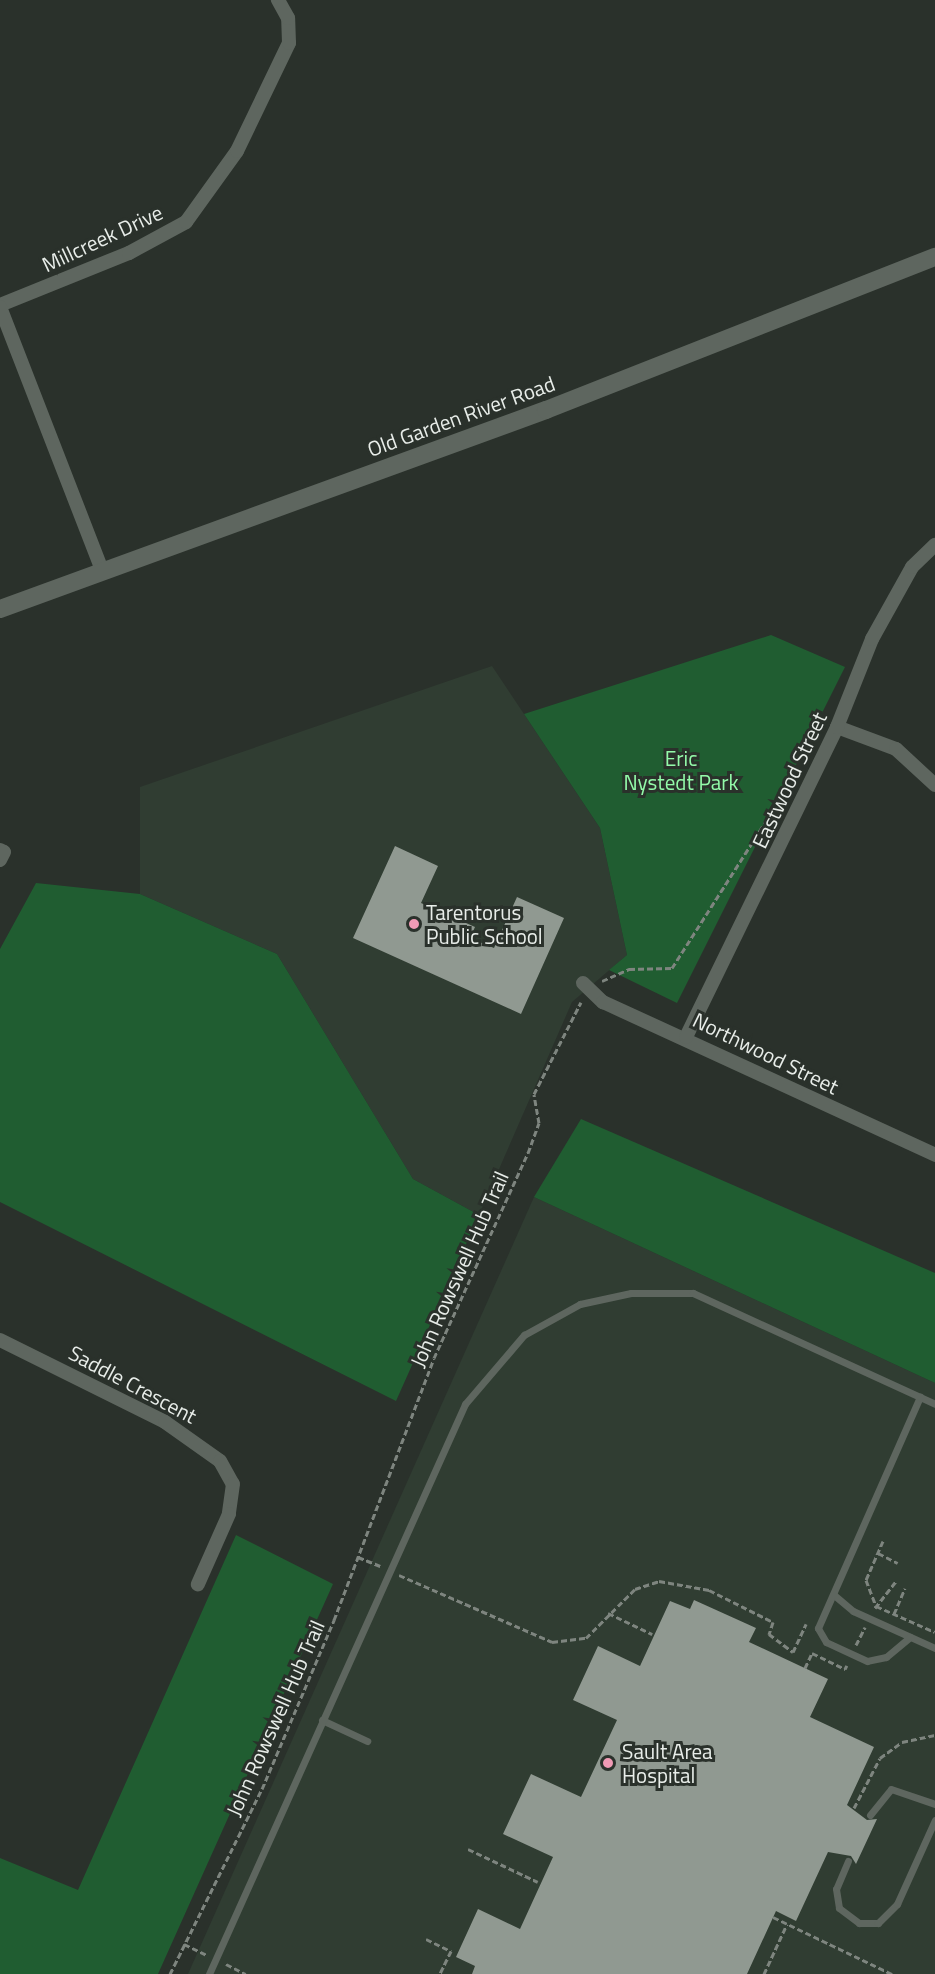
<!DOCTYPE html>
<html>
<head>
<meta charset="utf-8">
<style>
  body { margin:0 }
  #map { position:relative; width:935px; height:1974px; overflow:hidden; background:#2a312b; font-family:"Titillium Web",sans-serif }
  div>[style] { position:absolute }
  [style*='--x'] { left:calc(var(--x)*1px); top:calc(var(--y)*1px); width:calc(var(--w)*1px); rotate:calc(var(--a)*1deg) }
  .built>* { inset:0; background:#303d32 }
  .green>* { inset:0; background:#205d31 }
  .building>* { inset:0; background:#909991 }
  .path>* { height:3px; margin-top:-1.5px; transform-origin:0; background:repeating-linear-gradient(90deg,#7e857f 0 6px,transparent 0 9px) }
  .service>* { height:7px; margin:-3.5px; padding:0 3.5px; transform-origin:3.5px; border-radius:3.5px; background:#5e665f }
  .minor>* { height:14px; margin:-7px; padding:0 7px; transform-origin:7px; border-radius:7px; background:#5e665f }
  .secondary>* { height:18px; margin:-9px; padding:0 9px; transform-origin:9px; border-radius:9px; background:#5e665f }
  .dots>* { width:16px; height:16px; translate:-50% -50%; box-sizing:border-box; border:3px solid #2a312b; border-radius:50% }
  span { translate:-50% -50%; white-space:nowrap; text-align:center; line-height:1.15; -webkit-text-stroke:6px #2a312b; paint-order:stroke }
  .street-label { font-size:21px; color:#e8ede9 }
  .park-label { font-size:21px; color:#93faa9 }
  .poi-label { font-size:21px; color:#e8ede9 }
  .left { translate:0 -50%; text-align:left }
</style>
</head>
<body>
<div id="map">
  <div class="built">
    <i style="clip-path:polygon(492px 666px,600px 828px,627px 955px,572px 1002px,479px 1215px,413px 1179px,277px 954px,140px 894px,140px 787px)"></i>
    <i style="clip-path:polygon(534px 1197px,935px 1383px,935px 1974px,188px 1974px)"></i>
  </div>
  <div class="green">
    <i style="clip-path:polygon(771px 635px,845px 667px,677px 1003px,609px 970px,627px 955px,600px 828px,524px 714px)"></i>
    <i style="clip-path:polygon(36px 883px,140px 894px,277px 954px,413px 1179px,479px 1215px,396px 1401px,0 1202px,0 949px)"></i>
    <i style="clip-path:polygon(581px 1119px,935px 1273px,935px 1383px,534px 1197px)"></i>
    <i style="clip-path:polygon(236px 1535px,333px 1584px,158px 1974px,0 1974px,0 1858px,78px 1890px)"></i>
  </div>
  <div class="building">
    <i style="clip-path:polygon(395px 846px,438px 866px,421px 903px,475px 927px,470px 938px,494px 948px,517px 897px,564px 918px,521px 1014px,353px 938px)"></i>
    <i style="clip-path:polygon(694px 1600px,756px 1628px,749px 1642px,828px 1679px,810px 1717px,874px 1747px,847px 1805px,867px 1820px,877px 1819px,856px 1864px,851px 1856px,828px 1852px,796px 1921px,776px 1911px,747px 1974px,472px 1974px,475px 1966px,456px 1957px,478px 1909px,520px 1929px,553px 1857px,503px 1834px,531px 1774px,581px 1797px,617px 1720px,573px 1700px,598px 1646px,640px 1666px,670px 1601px,690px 1609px)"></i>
  </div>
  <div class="path">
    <i style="--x:602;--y:981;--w:30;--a:-24"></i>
    <i style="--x:629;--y:969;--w:43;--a:-1.3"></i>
    <i style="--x:672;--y:968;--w:228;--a:-57.4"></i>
    <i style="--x:883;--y:1541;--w:43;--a:113.6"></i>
    <i style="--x:866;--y:1580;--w:28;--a:69"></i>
    <i style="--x:876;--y:1606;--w:64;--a:23.8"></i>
    <i style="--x:878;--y:1553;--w:22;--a:27"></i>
    <i style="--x:358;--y:1557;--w:24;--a:22"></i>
    <i style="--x:399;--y:1575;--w:167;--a:23.6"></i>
    <i style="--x:552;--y:1642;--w:34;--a:-7"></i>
    <i style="--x:586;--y:1638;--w:69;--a:-45"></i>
    <i style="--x:635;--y:1589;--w:25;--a:-18"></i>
    <i style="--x:659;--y:1581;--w:51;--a:10.2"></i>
    <i style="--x:709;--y:1590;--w:72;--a:26.6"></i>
    <i style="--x:773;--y:1622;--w:13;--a:108"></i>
    <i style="--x:769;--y:1634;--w:30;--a:37"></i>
    <i style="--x:793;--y:1652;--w:31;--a:-65"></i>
    <i style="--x:875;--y:1608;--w:34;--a:-52"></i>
    <i style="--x:608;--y:1613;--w:49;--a:25.5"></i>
    <i style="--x:894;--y:1614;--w:28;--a:-67"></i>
    <i style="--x:856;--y:1645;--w:20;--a:-63"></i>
    <i style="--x:805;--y:1668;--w:17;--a:-65"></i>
    <i style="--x:812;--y:1653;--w:37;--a:26"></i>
    <i style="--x:845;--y:1669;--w:4;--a:-63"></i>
    <i style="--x:854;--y:1808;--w:56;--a:-62.5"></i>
    <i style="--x:880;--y:1758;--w:27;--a:-36"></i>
    <i style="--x:902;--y:1742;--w:34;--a:-12"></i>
    <i style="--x:468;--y:1849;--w:77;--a:25.2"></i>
    <i style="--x:773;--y:1917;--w:132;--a:25.6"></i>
    <i style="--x:426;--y:1939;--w:28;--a:26"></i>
    <i style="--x:451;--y:1951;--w:25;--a:116"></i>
    <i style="--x:184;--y:1944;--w:25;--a:26"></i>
    <i style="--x:226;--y:1964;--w:22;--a:27"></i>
    <i style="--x:170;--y:1974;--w:207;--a:-63.6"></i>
    <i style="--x:262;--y:1789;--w:184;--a:-66.9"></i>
    <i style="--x:334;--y:1620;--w:280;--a:-69.1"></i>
    <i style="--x:434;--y:1358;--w:226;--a:-65.4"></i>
    <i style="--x:528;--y:1153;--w:32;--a:-70"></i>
    <i style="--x:539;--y:1123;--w:29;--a:-100"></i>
    <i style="--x:534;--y:1094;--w:103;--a:-62.9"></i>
    <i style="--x:764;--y:1974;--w:55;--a:-65.3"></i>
  </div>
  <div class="service">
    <i style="--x:834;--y:1595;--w:25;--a:40"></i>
    <i style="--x:853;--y:1611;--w:90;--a:24.3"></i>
    <i style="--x:910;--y:1637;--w:31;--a:140"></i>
    <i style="--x:886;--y:1657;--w:19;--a:168"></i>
    <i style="--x:867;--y:1661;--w:45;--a:-155.1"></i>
    <i style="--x:826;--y:1642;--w:16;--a:-120"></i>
    <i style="--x:818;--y:1628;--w:253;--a:-66.2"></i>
    <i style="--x:322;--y:1720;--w:50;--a:25"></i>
    <i style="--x:870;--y:1815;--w:33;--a:-51"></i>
    <i style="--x:891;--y:1789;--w:46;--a:18.8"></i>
    <i style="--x:848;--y:1861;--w:30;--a:113"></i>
    <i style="--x:836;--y:1889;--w:19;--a:81"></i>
    <i style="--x:839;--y:1908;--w:25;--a:37"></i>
    <i style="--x:859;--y:1923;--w:19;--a:0"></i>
    <i style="--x:878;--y:1923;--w:27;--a:-45"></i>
    <i style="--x:897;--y:1904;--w:92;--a:-65.7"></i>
    <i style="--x:209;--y:1974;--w:625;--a:-65.81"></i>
    <i style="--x:465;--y:1404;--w:91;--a:-49.5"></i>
    <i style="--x:524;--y:1335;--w:64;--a:-29"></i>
    <i style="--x:580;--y:1304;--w:52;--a:-12.2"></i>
    <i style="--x:631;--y:1293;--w:62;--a:0"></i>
    <i style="--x:693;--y:1293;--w:266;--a:24.6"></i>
  </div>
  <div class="minor">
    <i style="--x:0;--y:305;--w:139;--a:-22"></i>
    <i style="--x:129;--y:253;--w:65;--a:-28.5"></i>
    <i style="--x:186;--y:222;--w:87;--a:-54.3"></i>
    <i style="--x:237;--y:151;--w:120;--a:-64.3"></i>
    <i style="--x:289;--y:43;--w:25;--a:-92"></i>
    <i style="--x:288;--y:18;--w:21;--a:-119"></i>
    <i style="--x:0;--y:307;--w:282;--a:68.8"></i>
    <i style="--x:837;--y:727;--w:63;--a:20.4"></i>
    <i style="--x:896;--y:749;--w:53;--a:42.7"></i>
    <i style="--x:0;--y:850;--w:4;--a:27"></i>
    <i style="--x:4;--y:852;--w:9;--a:117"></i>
    <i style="--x:583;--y:983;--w:28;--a:44"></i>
    <i style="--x:603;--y:1002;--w:366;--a:24.7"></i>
    <i style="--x:686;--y:1037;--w:345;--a:-64"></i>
    <i style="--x:837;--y:727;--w:95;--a:-68.3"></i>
    <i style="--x:872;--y:639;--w:82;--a:-60.9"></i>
    <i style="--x:912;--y:567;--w:32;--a:-44"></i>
    <i style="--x:0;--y:1340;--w:184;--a:26.4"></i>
    <i style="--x:165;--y:1422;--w:67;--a:35.3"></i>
    <i style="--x:220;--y:1461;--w:26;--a:61"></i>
    <i style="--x:233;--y:1484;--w:30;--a:98"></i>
    <i style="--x:229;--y:1514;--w:77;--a:113.9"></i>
  </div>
  <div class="secondary">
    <i style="--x:0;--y:609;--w:581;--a:-20.03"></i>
    <i style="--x:546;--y:410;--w:418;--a:-21.5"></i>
  </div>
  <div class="dots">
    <i style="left:414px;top:924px;background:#f09ab5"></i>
    <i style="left:608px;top:1763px;background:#f09ab5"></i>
  </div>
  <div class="street-label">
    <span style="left:102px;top:238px;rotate:-25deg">Millcreek Drive</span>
    <span style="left:461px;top:416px;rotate:-20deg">Old Garden River Road</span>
    <span style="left:789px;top:780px;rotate:-65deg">Eastwood Street</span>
    <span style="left:766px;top:1053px;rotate:26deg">Northwood Street</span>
    <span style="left:459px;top:1269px;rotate:-66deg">John Rowswell Hub Trail</span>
    <span style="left:133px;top:1384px;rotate:28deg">Saddle Crescent</span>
    <span style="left:275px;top:1718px;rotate:-66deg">John Rowswell Hub Trail</span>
  </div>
  <div class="park-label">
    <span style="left:681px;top:770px">Eric<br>Nystedt Park</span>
  </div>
  <div class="poi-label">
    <span class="left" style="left:426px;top:924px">Tarentorus<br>Public School</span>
    <span class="left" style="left:622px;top:1763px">Sault Area<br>Hospital</span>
  </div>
</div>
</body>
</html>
